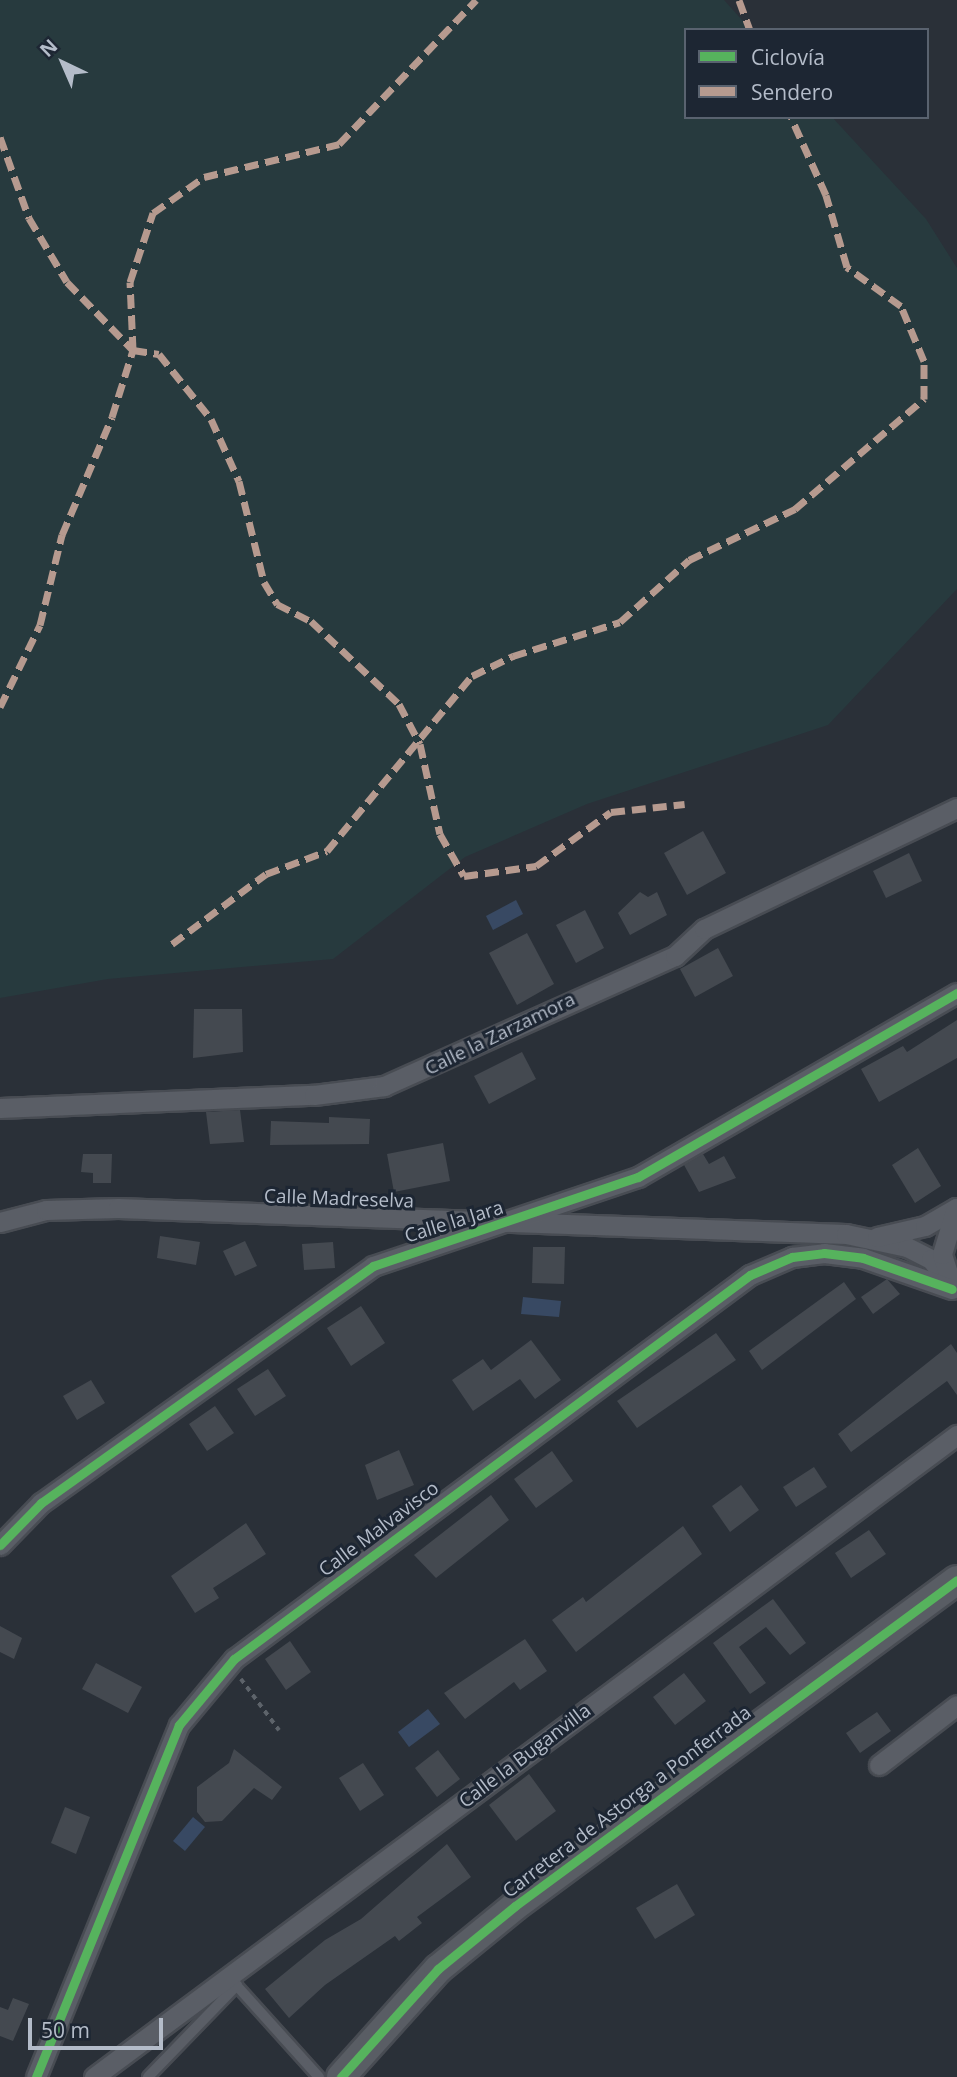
<!DOCTYPE html>
<html>
<head>
<meta charset="utf-8">
<style>
  body { margin:0 }
  #map { position:relative; width:957px; height:2077px; overflow:hidden; background:#2a3038; font-family:"Open Sans",sans-serif }
  div>[style] { position:absolute }
  [style*='--x'] { left:calc(var(--x)*1px); top:calc(var(--y)*1px); width:calc(var(--w)*1px); rotate:calc(var(--a)*1deg) }
  .green>* { inset:0; background:#273a3e }
  .water>* { inset:0; background:#384963 }
  .building>* { inset:0; background:#444950 }
  .path>* { height:3.5px; margin-top:-1.75px; transform-origin:0; background:repeating-linear-gradient(90deg,#5d636a 0 5px,transparent 0 10px) }
  .roads { filter:drop-shadow(2px 0 #484c53) drop-shadow(-2px 0 #484c53) drop-shadow(0 2px #484c53) drop-shadow(0 -2px #484c53) }
  .lane>* { height:10px; margin:-5px; padding:0 5px; transform-origin:5px; border-radius:5px; background:#5a5e66 }
  .street>* { height:19px; margin:-9.5px; padding:0 9.5px; transform-origin:9.5px; border-radius:9.5px; background:#5a5e66 }
  .secondary>* { height:28px; margin:-14px; padding:0 14px; transform-origin:14px; border-radius:14px; background:#595d64 }
  .quiet>* { height:7px; margin-top:-3.5px; transform-origin:0; background:repeating-linear-gradient(90deg,#b69a8f 0 14px,transparent 0 21px) }
  .cycleway>* { height:9px; margin:-4.5px; padding:0 4.5px; transform-origin:4.5px; border-radius:4.5px; background:#56b35d }
  span { translate:-50% -50%; white-space:nowrap; text-align:center; line-height:1.15; -webkit-text-stroke:6px #1d2633; paint-order:stroke }
  .street-label { font-size:19px; color:#b4bcc9 }
  .legend { position:absolute; left:684px; top:28px; width:245px; height:91px; box-sizing:border-box; background:#1d2633; border:2px solid #59626f; margin:0; padding:9px 12px; list-style:none; font-size:21px; color:#b4bcc9 }
  .legend li { display:flex; align-items:center; gap:14px; height:35px }
  .legend b { width:35px; border:2px solid #59626f }
  .north { position:absolute; left:28px; top:28px; width:70px; height:70px; -webkit-text-stroke:5px #1d2633; paint-order:stroke; rotate:316deg; font-size:19px; font-weight:700; line-height:28px; text-align:center; color:#b4bcc9 }
  .north::after { content:''; display:block; margin:auto; width:24px; height:32px; background:#b4bcc9; clip-path:polygon(50% 0,100% 100%,50% 72%,0 100%) }
  .scale { position:absolute; left:28px; top:2018px; width:135px; height:32px; box-sizing:border-box; border:4px solid #b4bcc9; border-top:0; padding-left:9px; font-size:21px; line-height:24px; white-space:nowrap; color:#b4bcc9; -webkit-text-stroke:5px #1d2633; paint-order:stroke }
</style>
</head>
<body>
<div id="map">
  <div class="green">
    <i style="clip-path:polygon(0 0,724px 0,751px 30px,686px 30px,686px 117px,832px 117px,926px 219px,957px 268px,957px 589px,828px 725px,587px 804px,465px 857px,333px 959px,108px 979px,0 998px)"></i>
  </div>
  <div class="water">
    <i style="clip-path:polygon(516px 900px,523px 914px,493px 930px,486px 916px)"></i>
    <i style="clip-path:polygon(523px 1297px,561px 1301px,559px 1317px,521px 1314px)"></i>
    <i style="clip-path:polygon(428px 1709px,440px 1724px,409px 1747px,398px 1732px)"></i>
    <i style="clip-path:polygon(193px 1817px,205px 1827px,185px 1851px,173px 1841px)"></i>
  </div>
  <div class="building">
    <i style="clip-path:polygon(703px 831px,726px 873px,687px 895px,664px 853px)"></i>
    <i style="clip-path:polygon(909px 853px,922px 881px,886px 898px,873px 871px)"></i>
    <i style="clip-path:polygon(640px 892px,648px 897px,657px 892px,667px 915px,630px 935px,618px 913px)"></i>
    <i style="clip-path:polygon(585px 910px,604px 948px,576px 963px,556px 925px)"></i>
    <i style="clip-path:polygon(527px 933px,554px 984px,517px 1005px,489px 953px)"></i>
    <i style="clip-path:polygon(718px 948px,733px 976px,695px 997px,680px 969px)"></i>
    <i style="clip-path:polygon(194px 1009px,242px 1009px,243px 1052px,193px 1058px)"></i>
    <i style="clip-path:polygon(957px 1020px,957px 1058px,879px 1102px,861px 1069px,903px 1046px,907px 1052px)"></i>
    <i style="clip-path:polygon(522px 1052px,536px 1079px,489px 1104px,474px 1076px)"></i>
    <i style="clip-path:polygon(240px 1110px,244px 1142px,210px 1144px,206px 1112px)"></i>
    <i style="clip-path:polygon(329px 1117px,370px 1119px,369px 1144px,270px 1145px,271px 1121px,329px 1123px)"></i>
    <i style="clip-path:polygon(443px 1143px,450px 1181px,394px 1192px,387px 1154px)"></i>
    <i style="clip-path:polygon(918px 1148px,941px 1186px,915px 1203px,892px 1165px)"></i>
    <i style="clip-path:polygon(83px 1154px,112px 1154px,111px 1183px,93px 1183px,93px 1173px,81px 1172px)"></i>
    <i style="clip-path:polygon(703px 1154px,709px 1164px,724px 1156px,736px 1178px,699px 1192px,684px 1165px)"></i>
    <i style="clip-path:polygon(160px 1236px,200px 1242px,196px 1265px,157px 1258px)"></i>
    <i style="clip-path:polygon(245px 1241px,257px 1266px,235px 1276px,223px 1251px)"></i>
    <i style="clip-path:polygon(333px 1242px,335px 1268px,304px 1270px,302px 1244px)"></i>
    <i style="clip-path:polygon(533px 1247px,565px 1247px,564px 1284px,532px 1283px)"></i>
    <i style="clip-path:polygon(887px 1279px,900px 1294px,873px 1314px,861px 1297px)"></i>
    <i style="clip-path:polygon(844px 1282px,856px 1299px,762px 1370px,749px 1351px)"></i>
    <i style="clip-path:polygon(361px 1306px,385px 1343px,351px 1366px,327px 1328px)"></i>
    <i style="clip-path:polygon(716px 1333px,736px 1360px,637px 1428px,617px 1401px)"></i>
    <i style="clip-path:polygon(531px 1340px,561px 1380px,535px 1399px,520px 1379px,473px 1411px,452px 1380px,483px 1359px,491px 1370px)"></i>
    <i style="clip-path:polygon(951px 1344px,957px 1353px,957px 1395px,947px 1381px,851px 1452px,838px 1434px)"></i>
    <i style="clip-path:polygon(268px 1369px,286px 1396px,255px 1416px,237px 1389px)"></i>
    <i style="clip-path:polygon(91px 1380px,105px 1403px,77px 1420px,63px 1396px)"></i>
    <i style="clip-path:polygon(215px 1406px,234px 1433px,207px 1451px,189px 1424px)"></i>
    <i style="clip-path:polygon(399px 1450px,414px 1485px,377px 1500px,365px 1465px)"></i>
    <i style="clip-path:polygon(552px 1451px,573px 1481px,536px 1508px,514px 1479px)"></i>
    <i style="clip-path:polygon(814px 1467px,827px 1487px,796px 1507px,783px 1487px)"></i>
    <i style="clip-path:polygon(741px 1485px,759px 1510px,730px 1532px,712px 1506px)"></i>
    <i style="clip-path:polygon(491px 1495px,509px 1520px,436px 1578px,414px 1555px)"></i>
    <i style="clip-path:polygon(246px 1523px,266px 1554px,213px 1588px,219px 1598px,195px 1613px,171px 1576px)"></i>
    <i style="clip-path:polygon(683px 1526px,702px 1554px,576px 1652px,552px 1620px,583px 1597px,586px 1602px)"></i>
    <i style="clip-path:polygon(869px 1530px,886px 1554px,851px 1578px,835px 1553px)"></i>
    <i style="clip-path:polygon(773px 1599px,806px 1643px,790px 1655px,766px 1627px,739px 1647px,766px 1683px,750px 1694px,713px 1643px)"></i>
    <i style="clip-path:polygon(0 1626px,22px 1638px,14px 1659px,0 1652px)"></i>
    <i style="clip-path:polygon(525px 1639px,547px 1671px,520px 1690px,514px 1682px,465px 1719px,444px 1693px)"></i>
    <i style="clip-path:polygon(290px 1641px,311px 1672px,286px 1690px,265px 1659px)"></i>
    <i style="clip-path:polygon(96px 1663px,142px 1687px,128px 1713px,82px 1689px)"></i>
    <i style="clip-path:polygon(684px 1673px,706px 1701px,675px 1725px,653px 1697px)"></i>
    <i style="clip-path:polygon(877px 1712px,891px 1731px,860px 1753px,846px 1733px)"></i>
    <i style="clip-path:polygon(234px 1749px,282px 1787px,272px 1800px,254px 1788px,222px 1821px,205px 1822px,197px 1812px,197px 1787px,229px 1763px)"></i>
    <i style="clip-path:polygon(438px 1750px,460px 1779px,437px 1797px,415px 1768px)"></i>
    <i style="clip-path:polygon(363px 1763px,384px 1795px,360px 1811px,339px 1778px)"></i>
    <i style="clip-path:polygon(529px 1774px,556px 1811px,516px 1841px,489px 1805px)"></i>
    <i style="clip-path:polygon(65px 1807px,90px 1817px,76px 1854px,51px 1843px)"></i>
    <i style="clip-path:polygon(447px 1844px,471px 1877px,417px 1917px,422px 1923px,399px 1941px,395px 1936px,325px 1985px,289px 2018px,265px 1989px,325px 1940px,361px 1919px)"></i>
    <i style="clip-path:polygon(677px 1884px,695px 1915px,655px 1939px,636px 1908px)"></i>
    <i style="clip-path:polygon(13px 1998px,29px 2004px,13px 2041px,0 2036px,0 2007px,8px 2010px)"></i>
  </div>
  <div class="path">
    <i style="--x:241;--y:1679;--w:64;--a:53.3"></i>
  </div>
  <div class="roads">
    <div class="lane">
      <i style="--x:228;--y:1976;--w:136;--a:48"></i>
      <i style="--x:148;--y:2077;--w:128;--a:-45.9"></i>
    </div>
    <div class="street">
      <i style="--x:0;--y:1108;--w:314;--a:-2.4"></i>
      <i style="--x:314;--y:1095;--w:71;--a:-7.3"></i>
      <i style="--x:384;--y:1086;--w:319;--a:-24.1"></i>
      <i style="--x:675;--y:956;--w:40;--a:-43"></i>
      <i style="--x:704;--y:929;--w:280;--a:-25.6"></i>
      <i style="--x:0;--y:1222;--w:48;--a:-14.6"></i>
      <i style="--x:46;--y:1210;--w:72;--a:-1.6"></i>
      <i style="--x:118;--y:1208;--w:728;--a:2.05"></i>
      <i style="--x:846;--y:1234;--w:62;--a:12"></i>
      <i style="--x:907;--y:1247;--w:27;--a:27"></i>
      <i style="--x:931;--y:1259;--w:36;--a:54"></i>
      <i style="--x:877;--y:1237;--w:49;--a:-12.9"></i>
      <i style="--x:925;--y:1226;--w:36;--a:-30"></i>
      <i style="--x:949;--y:1276;--w:23;--a:-108"></i>
      <i style="--x:942;--y:1254;--w:48;--a:-73.1"></i>
      <i style="--x:0;--y:1545;--w:59;--a:-45.7"></i>
      <i style="--x:41;--y:1503;--w:408;--a:-35.5"></i>
      <i style="--x:373;--y:1266;--w:280;--a:-18.6"></i>
      <i style="--x:638;--y:1177;--w:368;--a:-30"></i>
      <i style="--x:879;--y:1765;--w:98;--a:-37.6"></i>
      <i style="--x:36;--y:2077;--w:380;--a:-67.9"></i>
      <i style="--x:179;--y:1725;--w:86;--a:-50.2"></i>
      <i style="--x:234;--y:1659;--w:643;--a:-36.66"></i>
      <i style="--x:750;--y:1275;--w:46;--a:-23.2"></i>
      <i style="--x:792;--y:1257;--w:32;--a:-7"></i>
      <i style="--x:824;--y:1253;--w:39;--a:7"></i>
      <i style="--x:863;--y:1258;--w:94;--a:19.2"></i>
      <i style="--x:94;--y:2077;--w:1076;--a:-36.65"></i>
    </div>
    <div class="secondary">
      <i style="--x:341;--y:2077;--w:145;--a:-48.1"></i>
      <i style="--x:438;--y:1969;--w:99;--a:-39.3"></i>
      <i style="--x:515;--y:1906;--w:549;--a:-36.41"></i>
    </div>
  </div>
  <div class="quiet">
    <i style="--x:739;--y:0;--w:32;--a:70"></i>
    <i style="--x:0;--y:137;--w:86;--a:70.3"></i>
    <i style="--x:29;--y:218;--w:74;--a:59.3"></i>
    <i style="--x:67;--y:282;--w:95;--a:45.9"></i>
    <i style="--x:133;--y:350;--w:26;--a:9"></i>
    <i style="--x:159;--y:354;--w:83;--a:51.3"></i>
    <i style="--x:211;--y:419;--w:68;--a:65.7"></i>
    <i style="--x:239;--y:481;--w:104;--a:76.1"></i>
    <i style="--x:264;--y:582;--w:26;--a:59"></i>
    <i style="--x:277;--y:604;--w:38;--a:27"></i>
    <i style="--x:311;--y:621;--w:121;--a:43.3"></i>
    <i style="--x:399;--y:704;--w:45;--a:62.3"></i>
    <i style="--x:420;--y:744;--w:92;--a:77.5"></i>
    <i style="--x:440;--y:834;--w:48;--a:60.3"></i>
    <i style="--x:464;--y:876;--w:73;--a:-7.9"></i>
    <i style="--x:536;--y:866;--w:92;--a:-35.8"></i>
    <i style="--x:611;--y:812;--w:74;--a:-6.2"></i>
    <i style="--x:0;--y:707;--w:91;--a:-64"></i>
    <i style="--x:40;--y:625;--w:93;--a:-76.3"></i>
    <i style="--x:62;--y:535;--w:128;--a:-67"></i>
    <i style="--x:112;--y:417;--w:70;--a:-72.6"></i>
    <i style="--x:133;--y:350;--w:68;--a:-92.5"></i>
    <i style="--x:130;--y:282;--w:73;--a:-71.6"></i>
    <i style="--x:153;--y:213;--w:62;--a:-35.2"></i>
    <i style="--x:204;--y:177;--w:139;--a:-13.7"></i>
    <i style="--x:339;--y:144;--w:199;--a:-46.4"></i>
    <i style="--x:172;--y:944;--w:117;--a:-36.7"></i>
    <i style="--x:266;--y:874;--w:65;--a:-20.7"></i>
    <i style="--x:327;--y:851;--w:227;--a:-50.4"></i>
    <i style="--x:472;--y:676;--w:46;--a:-26"></i>
    <i style="--x:513;--y:656;--w:112;--a:-17.6"></i>
    <i style="--x:620;--y:622;--w:93;--a:-41.9"></i>
    <i style="--x:689;--y:560;--w:118;--a:-25.7"></i>
    <i style="--x:795;--y:509;--w:170;--a:-40.5"></i>
    <i style="--x:924;--y:399;--w:38;--a:-90"></i>
    <i style="--x:924;--y:361;--w:60;--a:-112.7"></i>
    <i style="--x:901;--y:306;--w:67;--a:-144.2"></i>
    <i style="--x:847;--y:267;--w:75;--a:-106.3"></i>
    <i style="--x:826;--y:195;--w:85;--a:-114.2"></i>
  </div>
  <div class="cycleway">
    <i style="--x:0;--y:1545;--w:59;--a:-45.7"></i>
    <i style="--x:41;--y:1503;--w:408;--a:-35.5"></i>
    <i style="--x:373;--y:1266;--w:280;--a:-18.6"></i>
    <i style="--x:638;--y:1177;--w:368;--a:-30"></i>
    <i style="--x:36;--y:2077;--w:380;--a:-67.9"></i>
    <i style="--x:179;--y:1725;--w:86;--a:-50.2"></i>
    <i style="--x:234;--y:1659;--w:643;--a:-36.66"></i>
    <i style="--x:750;--y:1275;--w:46;--a:-23.2"></i>
    <i style="--x:792;--y:1257;--w:32;--a:-7"></i>
    <i style="--x:824;--y:1253;--w:39;--a:7"></i>
    <i style="--x:863;--y:1258;--w:94;--a:19.2"></i>
    <i style="--x:341;--y:2077;--w:145;--a:-48.1"></i>
    <i style="--x:438;--y:1969;--w:99;--a:-39.3"></i>
    <i style="--x:515;--y:1906;--w:549;--a:-36.41"></i>
  </div>
  <div class="street-label">
    <span style="left:500px;top:1034px;rotate:-26deg">Calle la Zarzamora</span>
    <span style="left:339px;top:1199px;rotate:2deg">Calle Madreselva</span>
    <span style="left:454px;top:1222px;rotate:-17deg">Calle la Jara</span>
    <span style="left:379px;top:1529px;rotate:-37deg">Calle Malvavisco</span>
    <span style="left:525px;top:1756px;rotate:-37deg">Calle la Buganvilla</span>
    <span style="left:627px;top:1802px;rotate:-37deg">Carretera de Astorga a Ponferrada</span>
  </div>
  <ul class="legend">
  <li><b style="height:9px;background:#56b35d"></b>Ciclovía</li>
  <li><b style="height:9px;background:#b69a8f"></b>Sendero</li>
  </ul>
  <div class="north">N</div>
  <div class="scale">50 m</div>
</div>
</body>
</html>
